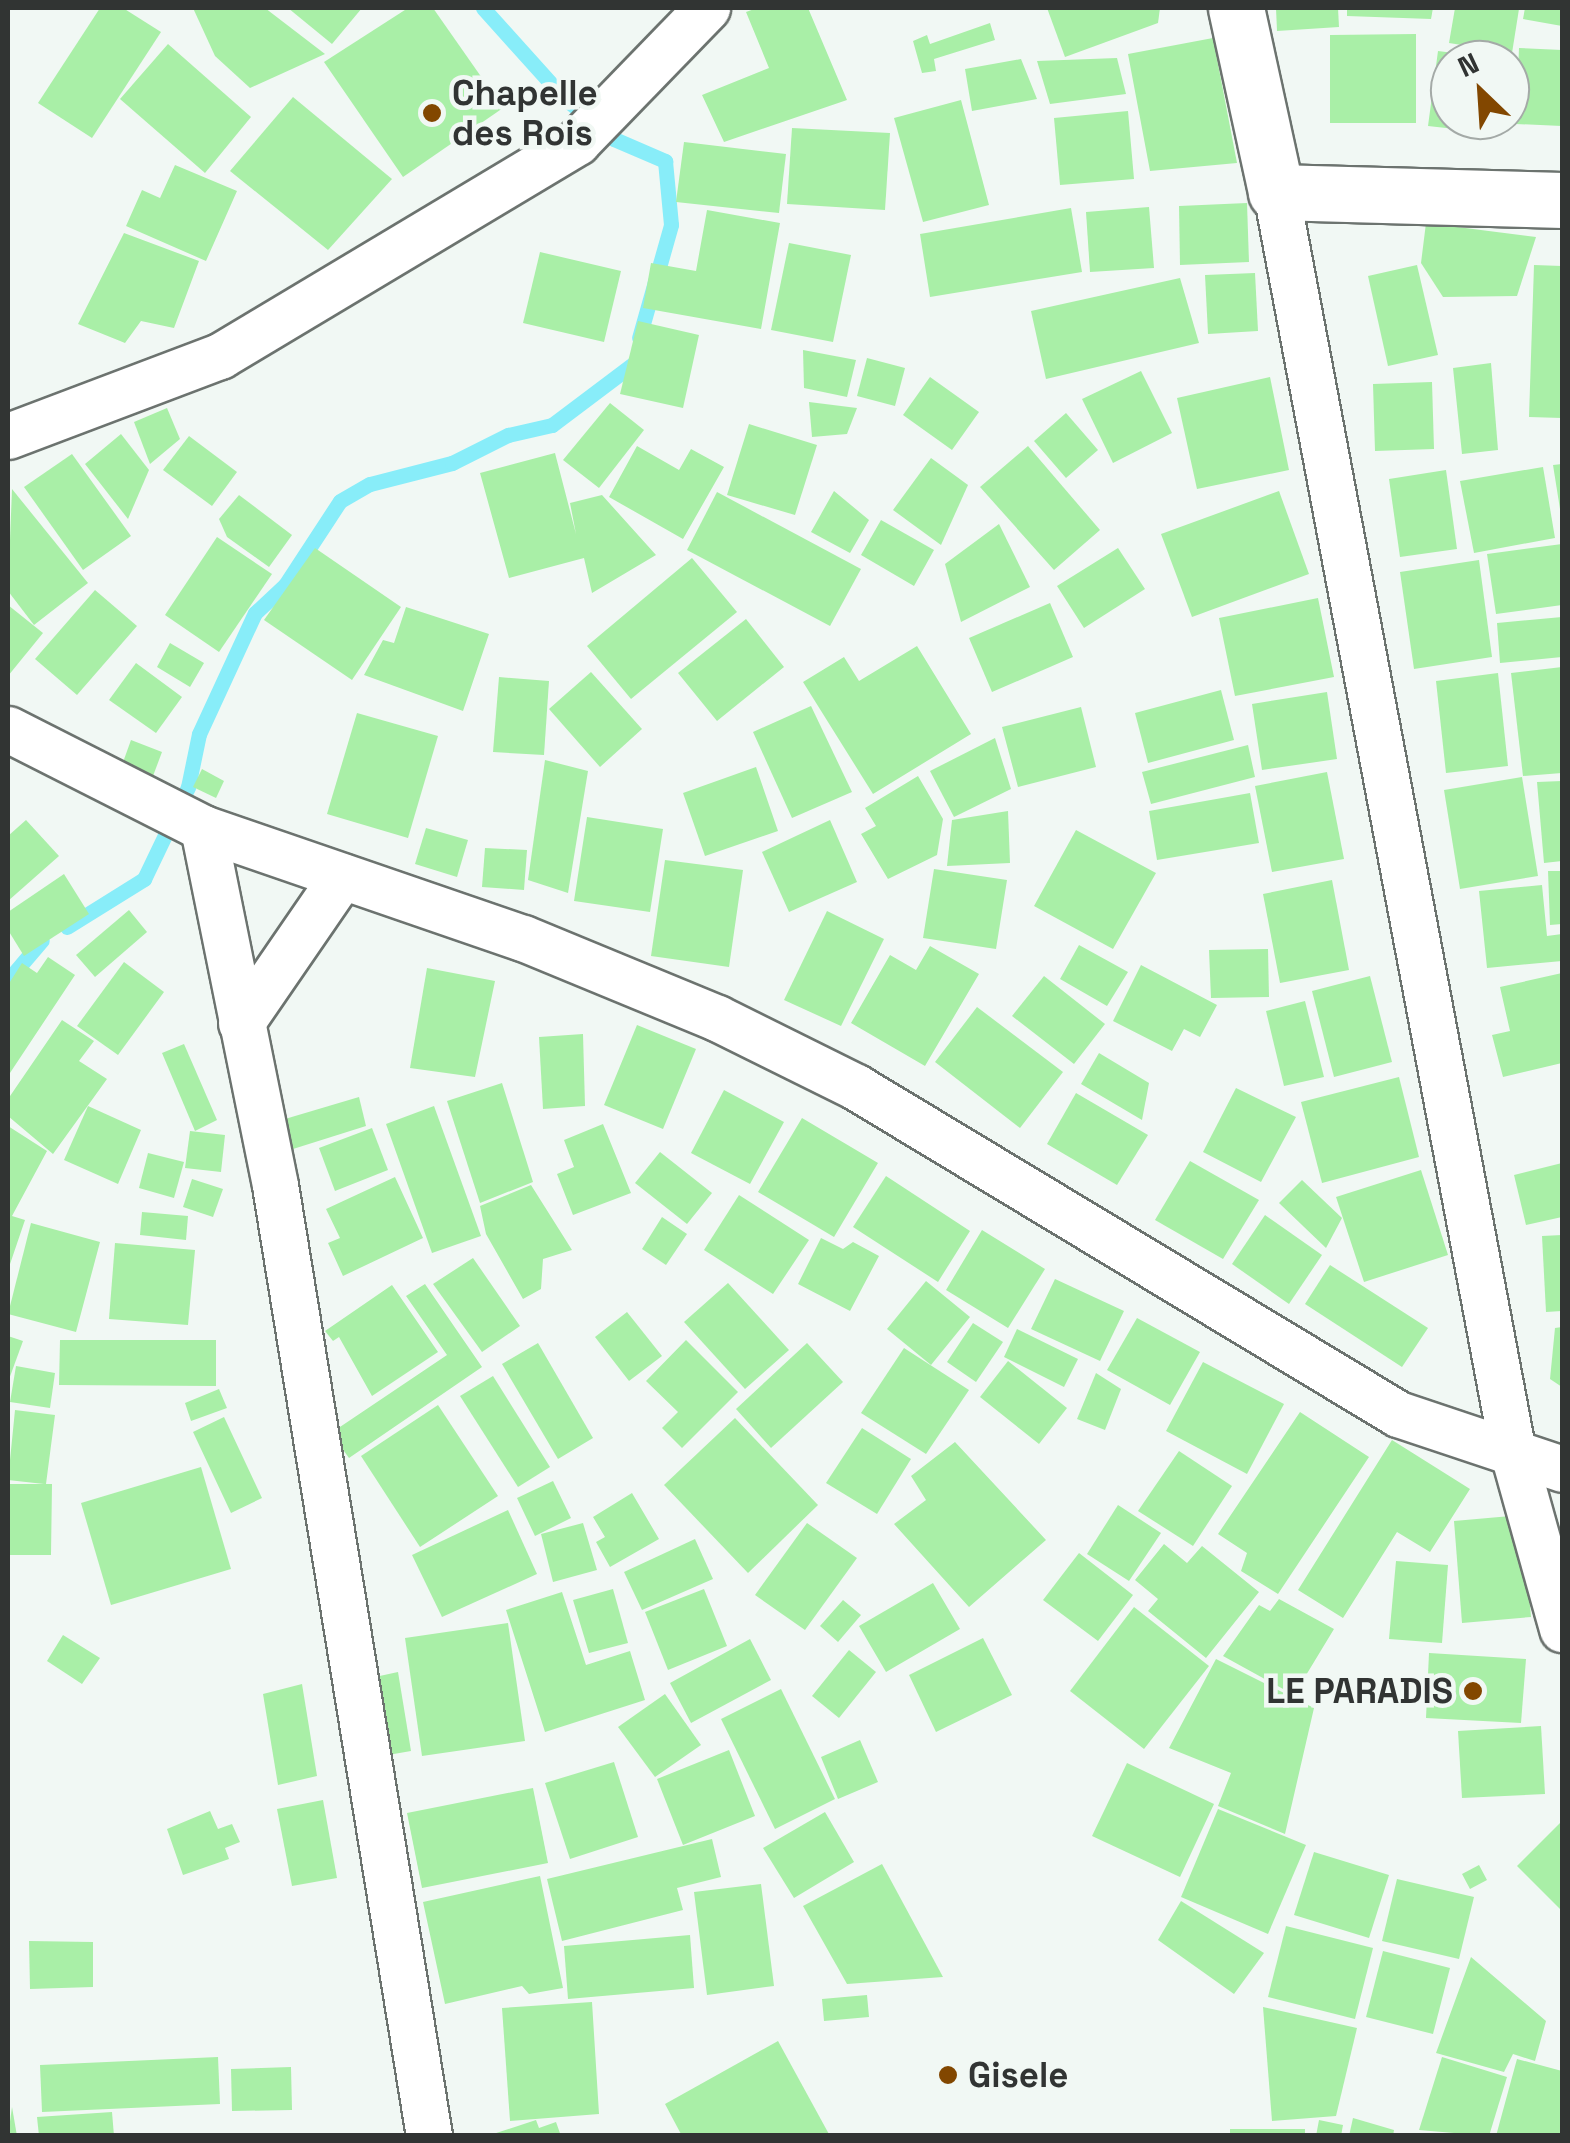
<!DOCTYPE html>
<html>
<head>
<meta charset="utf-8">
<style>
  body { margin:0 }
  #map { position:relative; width:1570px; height:2143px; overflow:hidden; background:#f1f8f4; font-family:"Space Grotesk",sans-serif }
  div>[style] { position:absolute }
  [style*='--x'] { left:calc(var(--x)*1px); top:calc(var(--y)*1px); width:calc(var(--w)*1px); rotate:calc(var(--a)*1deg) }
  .stream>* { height:15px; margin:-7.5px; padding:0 7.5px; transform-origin:7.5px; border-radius:7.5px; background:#88edf9 }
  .building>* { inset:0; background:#a9efa7 }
  .roads { filter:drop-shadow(2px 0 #6c736f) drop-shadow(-2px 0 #6c736f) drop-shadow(0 2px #6c736f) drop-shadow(0 -2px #6c736f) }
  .street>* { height:45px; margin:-22.5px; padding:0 22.5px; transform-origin:22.5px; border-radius:22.5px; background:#fff }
  .secondary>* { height:55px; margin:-27.5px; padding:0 27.5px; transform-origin:27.5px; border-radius:27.5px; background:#fff }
  .dots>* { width:28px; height:28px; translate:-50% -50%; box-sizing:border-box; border:5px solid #f1f8f4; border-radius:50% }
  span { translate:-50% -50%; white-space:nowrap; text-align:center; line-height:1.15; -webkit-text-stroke:9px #f1f8f4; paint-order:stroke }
  .poi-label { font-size:35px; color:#313433; font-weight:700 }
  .left { translate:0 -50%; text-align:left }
  .right { translate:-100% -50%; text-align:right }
  .frame { position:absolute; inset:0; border:10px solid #313433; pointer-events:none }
  .north { position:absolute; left:1430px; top:40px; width:100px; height:100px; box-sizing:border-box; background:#f1f8f4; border:2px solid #a4aaa7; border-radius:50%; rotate:335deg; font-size:28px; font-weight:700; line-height:40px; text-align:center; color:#313433 }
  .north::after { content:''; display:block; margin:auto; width:35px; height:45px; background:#824700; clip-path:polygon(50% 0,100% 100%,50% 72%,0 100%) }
</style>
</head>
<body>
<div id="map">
  <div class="stream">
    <i style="--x:483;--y:8;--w:120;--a:48"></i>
    <i style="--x:563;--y:97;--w:66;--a:39.5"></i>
    <i style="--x:614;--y:139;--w:56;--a:23.3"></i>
    <i style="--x:665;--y:161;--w:64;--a:84.6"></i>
    <i style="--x:671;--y:225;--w:117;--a:105.8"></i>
    <i style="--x:67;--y:927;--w:91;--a:-31.9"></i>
    <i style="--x:144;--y:879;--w:102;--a:-64.4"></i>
    <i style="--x:188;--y:787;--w:54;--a:-78.3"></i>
    <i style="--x:199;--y:734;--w:133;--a:-65.2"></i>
    <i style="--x:255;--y:613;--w:41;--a:-43"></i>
    <i style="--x:285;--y:585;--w:100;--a:-56.8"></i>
    <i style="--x:340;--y:501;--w:34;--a:-30"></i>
    <i style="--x:370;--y:484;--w:85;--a:-14.4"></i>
    <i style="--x:452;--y:463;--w:63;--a:-26.6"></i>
    <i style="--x:508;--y:435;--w:45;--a:-12.8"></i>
    <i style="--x:552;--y:425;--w:106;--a:-37"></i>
    <i style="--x:8;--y:980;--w:52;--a:-49.6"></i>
  </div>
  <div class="building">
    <i style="clip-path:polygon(100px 8px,123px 8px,161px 32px,92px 138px,38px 103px)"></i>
    <i style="clip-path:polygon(193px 8px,265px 8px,325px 54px,250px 88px,215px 56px)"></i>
    <i style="clip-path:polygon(288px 8px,362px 8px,332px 44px)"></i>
    <i style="clip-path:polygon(408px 8px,433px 8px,503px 108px,403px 177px,324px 62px)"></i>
    <i style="clip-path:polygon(757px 8px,808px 8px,847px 100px,724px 142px,702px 95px,769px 68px,746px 12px)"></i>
    <i style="clip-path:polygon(1047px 8px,1160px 8px,1158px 23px,1065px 57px)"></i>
    <i style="clip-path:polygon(1276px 8px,1338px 8px,1339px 27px,1277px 31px)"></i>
    <i style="clip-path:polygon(1347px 8px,1433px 8px,1431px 19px,1347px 16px)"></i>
    <i style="clip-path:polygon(1455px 8px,1519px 9px,1512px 53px,1449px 43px)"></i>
    <i style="clip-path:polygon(1525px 8px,1562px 8px,1562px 26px,1523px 19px)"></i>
    <i style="clip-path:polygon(990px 23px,995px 40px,934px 59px,936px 71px,922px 73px,913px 41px,927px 35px,930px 44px)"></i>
    <i style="clip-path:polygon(1416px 34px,1416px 123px,1330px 123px,1330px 35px)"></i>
    <i style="clip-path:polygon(1213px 38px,1237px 163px,1150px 171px,1128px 54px)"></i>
    <i style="clip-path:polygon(168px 44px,251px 117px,205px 173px,120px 99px)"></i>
    <i style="clip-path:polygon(1519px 48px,1562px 50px,1562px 126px,1516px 124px)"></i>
    <i style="clip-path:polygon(1438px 51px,1493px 58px,1450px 60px,1450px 120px,1502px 120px,1500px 134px,1428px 126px)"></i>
    <i style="clip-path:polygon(1117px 58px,1126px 94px,1050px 104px,1037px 61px)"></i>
    <i style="clip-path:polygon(1021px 59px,1037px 99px,972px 111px,965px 69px)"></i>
    <i style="clip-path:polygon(293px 97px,392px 179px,328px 250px,230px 171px)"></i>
    <i style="clip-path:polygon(961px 100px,989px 205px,923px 222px,894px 118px)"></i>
    <i style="clip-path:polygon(1128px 111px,1134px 179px,1060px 185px,1054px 118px)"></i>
    <i style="clip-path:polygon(792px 128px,890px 133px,885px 210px,787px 204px)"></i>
    <i style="clip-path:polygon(684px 142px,786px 154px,779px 213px,676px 202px)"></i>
    <i style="clip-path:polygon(175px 165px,237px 191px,206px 261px,126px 226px,142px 190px,160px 198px)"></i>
    <i style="clip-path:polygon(1247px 203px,1249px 262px,1180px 265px,1179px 206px)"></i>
    <i style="clip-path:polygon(1149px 207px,1154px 268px,1090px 272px,1086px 212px)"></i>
    <i style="clip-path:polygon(1071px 208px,1082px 272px,930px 297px,920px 234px)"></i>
    <i style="clip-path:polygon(707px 210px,780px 223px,761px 329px,643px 308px,651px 263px,696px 271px)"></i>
    <i style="clip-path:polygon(1426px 223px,1536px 237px,1517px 296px,1443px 297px,1421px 263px)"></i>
    <i style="clip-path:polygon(124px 233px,199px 261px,174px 328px,141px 321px,125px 343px,78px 324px)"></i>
    <i style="clip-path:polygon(789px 243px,851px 255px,833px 342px,771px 330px)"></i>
    <i style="clip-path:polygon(540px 252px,621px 271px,604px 342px,523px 323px)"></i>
    <i style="clip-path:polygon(1417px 265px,1438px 355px,1388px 366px,1368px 276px)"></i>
    <i style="clip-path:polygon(1534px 265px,1562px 266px,1562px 418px,1529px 417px)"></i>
    <i style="clip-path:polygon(1255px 273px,1258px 331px,1208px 334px,1205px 275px)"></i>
    <i style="clip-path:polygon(1180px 278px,1199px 343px,1046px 379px,1031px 311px)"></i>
    <i style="clip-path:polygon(638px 321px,699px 335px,683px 408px,620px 394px)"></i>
    <i style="clip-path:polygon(803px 350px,856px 360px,847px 397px,804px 388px)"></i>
    <i style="clip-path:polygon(867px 358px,905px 368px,895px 406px,857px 396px)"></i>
    <i style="clip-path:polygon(1491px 363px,1498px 450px,1462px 454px,1453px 368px)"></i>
    <i style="clip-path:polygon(1141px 371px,1172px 433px,1113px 463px,1082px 399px)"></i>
    <i style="clip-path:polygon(930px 377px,979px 412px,952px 450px,903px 415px)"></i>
    <i style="clip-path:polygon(1270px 377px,1289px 470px,1197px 489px,1177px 398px)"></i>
    <i style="clip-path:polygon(1432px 382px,1434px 449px,1375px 451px,1373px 384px)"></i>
    <i style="clip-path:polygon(809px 402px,857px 408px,847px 434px,812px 437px)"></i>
    <i style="clip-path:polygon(610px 403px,644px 430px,599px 488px,563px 460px)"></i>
    <i style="clip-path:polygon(167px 408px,180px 439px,150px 464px,134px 422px)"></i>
    <i style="clip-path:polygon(1066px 413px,1098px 450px,1066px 478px,1034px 441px)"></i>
    <i style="clip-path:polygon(749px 424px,817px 445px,795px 515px,727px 495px)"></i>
    <i style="clip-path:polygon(121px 434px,149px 470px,128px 519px,85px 464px)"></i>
    <i style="clip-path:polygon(189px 436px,237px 472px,212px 506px,163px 470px)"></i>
    <i style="clip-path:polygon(637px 446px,679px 470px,691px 449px,724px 467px,683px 539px,609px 497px)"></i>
    <i style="clip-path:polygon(1028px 446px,1100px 530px,1054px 570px,980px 487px)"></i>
    <i style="clip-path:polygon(555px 453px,576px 534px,570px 503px,602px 495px,656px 555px,592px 593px,584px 558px,509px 578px,480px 473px)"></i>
    <i style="clip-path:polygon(72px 454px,131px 536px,83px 570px,24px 487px)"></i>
    <i style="clip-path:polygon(931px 458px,968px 485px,941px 545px,893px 510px)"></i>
    <i style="clip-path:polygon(1562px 464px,1562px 509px,1560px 509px,1553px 465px)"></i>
    <i style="clip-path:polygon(1543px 467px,1555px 538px,1474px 553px,1460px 481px)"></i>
    <i style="clip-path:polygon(1446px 470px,1457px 549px,1400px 557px,1389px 479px)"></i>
    <i style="clip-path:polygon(12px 489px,88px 583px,34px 625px,8px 591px)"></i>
    <i style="clip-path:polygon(834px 491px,869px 520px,850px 553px,811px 532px)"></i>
    <i style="clip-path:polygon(1279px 491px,1309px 574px,1192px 617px,1161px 534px)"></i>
    <i style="clip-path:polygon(717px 492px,861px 569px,830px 626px,687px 550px)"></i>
    <i style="clip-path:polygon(239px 495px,292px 535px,269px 567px,227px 537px,219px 519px)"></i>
    <i style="clip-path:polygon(881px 520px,934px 550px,914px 586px,861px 555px)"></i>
    <i style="clip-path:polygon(999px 524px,1030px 587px,961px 622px,945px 564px)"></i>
    <i style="clip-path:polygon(217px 537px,272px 574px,219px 652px,165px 615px)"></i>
    <i style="clip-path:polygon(1562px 544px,1562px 605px,1496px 614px,1487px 554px)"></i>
    <i style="clip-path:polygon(315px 548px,401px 607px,352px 680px,264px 620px)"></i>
    <i style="clip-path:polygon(1118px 548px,1145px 589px,1084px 628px,1057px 586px)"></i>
    <i style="clip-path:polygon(692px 558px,737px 612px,631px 699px,587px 646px)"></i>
    <i style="clip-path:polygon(1479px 560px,1492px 657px,1414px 669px,1400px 572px)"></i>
    <i style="clip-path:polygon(95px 590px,137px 626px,77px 695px,35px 659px)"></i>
    <i style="clip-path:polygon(1318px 598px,1334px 677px,1235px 696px,1219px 618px)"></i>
    <i style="clip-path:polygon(1050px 603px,1073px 657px,992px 692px,969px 638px)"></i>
    <i style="clip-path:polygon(8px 605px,43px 633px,8px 676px)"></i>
    <i style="clip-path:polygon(406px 607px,489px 634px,463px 711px,364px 675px,383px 640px,394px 643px)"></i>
    <i style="clip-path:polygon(1562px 617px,1562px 657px,1500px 663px,1497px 623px)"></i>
    <i style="clip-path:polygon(746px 619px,784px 667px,717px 721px,678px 673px)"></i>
    <i style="clip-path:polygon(170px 643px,204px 663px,190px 687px,157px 667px)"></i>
    <i style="clip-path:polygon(917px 646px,971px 734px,873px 794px,803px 682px,844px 657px,859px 681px)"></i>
    <i style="clip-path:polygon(136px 663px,182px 697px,156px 733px,109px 700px)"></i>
    <i style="clip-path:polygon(1562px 667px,1562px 773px,1523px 776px,1511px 673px)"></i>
    <i style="clip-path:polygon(591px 672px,642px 729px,600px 767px,549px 709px)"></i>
    <i style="clip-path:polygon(1498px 673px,1508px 766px,1446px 773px,1436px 681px)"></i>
    <i style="clip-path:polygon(499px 677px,549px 681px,544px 755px,493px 752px)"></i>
    <i style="clip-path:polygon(1221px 690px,1234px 740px,1148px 763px,1135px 713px)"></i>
    <i style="clip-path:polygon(1327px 692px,1337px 759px,1262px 770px,1252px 704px)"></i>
    <i style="clip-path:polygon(811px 706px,852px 792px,792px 818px,753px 732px)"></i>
    <i style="clip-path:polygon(1081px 707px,1096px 767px,1018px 787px,1002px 727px)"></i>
    <i style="clip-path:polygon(357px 713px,438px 736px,408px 838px,327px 814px)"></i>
    <i style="clip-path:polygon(995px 738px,1011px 789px,954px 817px,930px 771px)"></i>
    <i style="clip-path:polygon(131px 740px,162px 752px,153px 776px,122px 765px)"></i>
    <i style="clip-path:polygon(1248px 745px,1255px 777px,1151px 804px,1142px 772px)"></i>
    <i style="clip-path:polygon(545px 760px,588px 771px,568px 893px,528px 880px)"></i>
    <i style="clip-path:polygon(756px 767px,778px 831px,705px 856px,683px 793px)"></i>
    <i style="clip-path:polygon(202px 769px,224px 781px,216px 798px,193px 787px)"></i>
    <i style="clip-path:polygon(1327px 772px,1344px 859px,1272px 872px,1255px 786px)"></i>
    <i style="clip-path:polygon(918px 776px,943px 819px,937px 855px,888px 879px,861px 834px,876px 826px,865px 808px)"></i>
    <i style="clip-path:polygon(1522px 777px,1538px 876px,1460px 889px,1444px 790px)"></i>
    <i style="clip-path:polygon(1562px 781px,1562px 861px,1544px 863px,1537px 782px)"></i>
    <i style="clip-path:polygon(1250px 793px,1259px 843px,1157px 860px,1149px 811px)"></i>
    <i style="clip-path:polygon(1008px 811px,1010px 863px,947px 866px,952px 820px)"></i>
    <i style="clip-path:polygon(587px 817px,663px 829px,650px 912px,574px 901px)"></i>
    <i style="clip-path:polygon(26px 820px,59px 856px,8px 901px,8px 836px)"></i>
    <i style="clip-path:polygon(830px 820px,857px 882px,789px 912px,762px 852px)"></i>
    <i style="clip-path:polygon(426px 828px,468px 840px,457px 877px,415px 864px)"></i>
    <i style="clip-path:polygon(1076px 830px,1156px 873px,1113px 949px,1034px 906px)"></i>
    <i style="clip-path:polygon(485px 848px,527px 850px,524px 890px,482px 887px)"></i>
    <i style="clip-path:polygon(665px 860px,743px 870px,729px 967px,651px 956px)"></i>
    <i style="clip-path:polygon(934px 869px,1007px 880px,996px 949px,923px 938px)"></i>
    <i style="clip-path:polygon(1548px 871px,1562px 871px,1562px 924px,1550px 925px)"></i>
    <i style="clip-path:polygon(64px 874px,89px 914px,24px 956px,8px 930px,8px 912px)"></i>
    <i style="clip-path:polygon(1332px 880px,1349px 970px,1280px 983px,1263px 894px)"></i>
    <i style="clip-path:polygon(1542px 885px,1547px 936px,1562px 934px,1562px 961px,1487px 968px,1479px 891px)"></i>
    <i style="clip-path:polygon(129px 910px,147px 932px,95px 977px,76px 955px)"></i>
    <i style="clip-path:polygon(827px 911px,884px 939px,841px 1026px,784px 1000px)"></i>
    <i style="clip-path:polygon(1079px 945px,1128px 972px,1107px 1006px,1060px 979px)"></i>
    <i style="clip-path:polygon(930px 946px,979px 974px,925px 1066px,851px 1023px,890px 955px,916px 970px)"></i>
    <i style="clip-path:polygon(1268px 949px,1269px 997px,1211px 998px,1209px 950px)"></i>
    <i style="clip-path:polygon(48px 957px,75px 975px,8px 1076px,8px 985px,22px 963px,37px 973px)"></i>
    <i style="clip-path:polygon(124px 962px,164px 992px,118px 1055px,77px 1026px)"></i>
    <i style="clip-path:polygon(1141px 965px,1217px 1005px,1200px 1037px,1184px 1029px,1172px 1051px,1113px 1021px)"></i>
    <i style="clip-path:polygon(427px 968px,495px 981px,475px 1077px,410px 1068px)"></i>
    <i style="clip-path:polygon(1562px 973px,1562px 1063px,1503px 1077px,1492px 1035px,1510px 1031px,1500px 987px)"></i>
    <i style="clip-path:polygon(1044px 976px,1105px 1024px,1074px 1064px,1012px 1016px)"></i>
    <i style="clip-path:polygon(1370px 976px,1392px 1062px,1334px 1077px,1312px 991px)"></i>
    <i style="clip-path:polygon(1305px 1001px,1324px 1077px,1284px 1086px,1266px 1011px)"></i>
    <i style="clip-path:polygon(977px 1007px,1063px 1072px,1020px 1128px,935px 1062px)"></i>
    <i style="clip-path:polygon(62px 1020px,94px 1041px,79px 1061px,107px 1079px,53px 1154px,8px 1116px,8px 1099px)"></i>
    <i style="clip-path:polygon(637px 1025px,696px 1049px,663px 1129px,604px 1105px)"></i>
    <i style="clip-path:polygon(583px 1034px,585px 1106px,543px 1109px,539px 1037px)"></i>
    <i style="clip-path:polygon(184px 1044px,217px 1120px,195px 1131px,162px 1053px)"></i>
    <i style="clip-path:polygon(1099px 1053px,1149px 1083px,1142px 1120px,1081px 1084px)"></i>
    <i style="clip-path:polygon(1399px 1077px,1419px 1157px,1322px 1183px,1301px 1102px)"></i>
    <i style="clip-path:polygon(502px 1083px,533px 1182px,480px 1203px,447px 1101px)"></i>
    <i style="clip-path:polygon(1236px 1088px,1296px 1117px,1261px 1182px,1203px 1152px)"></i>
    <i style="clip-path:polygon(724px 1090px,784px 1122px,750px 1184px,691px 1153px)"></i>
    <i style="clip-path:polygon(1076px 1093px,1148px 1135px,1117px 1185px,1047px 1144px)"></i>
    <i style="clip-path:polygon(359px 1097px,366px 1126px,293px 1149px,285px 1119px)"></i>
    <i style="clip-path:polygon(88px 1106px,141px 1130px,118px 1184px,64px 1160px)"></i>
    <i style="clip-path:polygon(434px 1106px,481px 1236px,432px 1253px,386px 1124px)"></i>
    <i style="clip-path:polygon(802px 1118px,878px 1163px,834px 1237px,758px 1192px)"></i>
    <i style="clip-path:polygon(603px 1124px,631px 1193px,573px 1215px,557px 1174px,574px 1167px,564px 1140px)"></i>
    <i style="clip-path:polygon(8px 1126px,47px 1151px,12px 1216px,25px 1220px,8px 1270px)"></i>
    <i style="clip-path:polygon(372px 1128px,388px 1170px,335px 1191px,319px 1148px)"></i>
    <i style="clip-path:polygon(190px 1131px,225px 1135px,221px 1172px,185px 1168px)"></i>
    <i style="clip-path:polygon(660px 1152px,712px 1193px,687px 1224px,635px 1183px)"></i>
    <i style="clip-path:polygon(148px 1153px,184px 1162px,174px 1198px,139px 1188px)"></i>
    <i style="clip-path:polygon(1190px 1161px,1259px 1200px,1223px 1259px,1155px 1220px)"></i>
    <i style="clip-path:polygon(1562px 1163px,1562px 1217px,1526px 1225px,1514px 1175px)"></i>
    <i style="clip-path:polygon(1421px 1170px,1448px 1255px,1364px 1282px,1336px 1197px)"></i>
    <i style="clip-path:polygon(886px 1176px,970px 1231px,938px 1282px,853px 1227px)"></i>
    <i style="clip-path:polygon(395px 1177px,423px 1238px,343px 1276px,328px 1243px,340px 1238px,326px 1209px)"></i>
    <i style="clip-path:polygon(192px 1179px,223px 1189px,213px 1217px,183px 1207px)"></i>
    <i style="clip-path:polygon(1302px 1180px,1342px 1218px,1326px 1248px,1279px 1203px)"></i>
    <i style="clip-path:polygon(531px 1185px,572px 1250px,543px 1259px,541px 1289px,523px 1299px,486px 1234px,480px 1206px)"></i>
    <i style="clip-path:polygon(739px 1195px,809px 1240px,773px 1294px,704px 1250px)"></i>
    <i style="clip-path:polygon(142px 1212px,188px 1216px,186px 1240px,140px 1235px)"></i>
    <i style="clip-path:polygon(1265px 1215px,1322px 1255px,1289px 1304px,1232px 1264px)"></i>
    <i style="clip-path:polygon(662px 1217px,687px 1234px,666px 1265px,642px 1249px)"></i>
    <i style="clip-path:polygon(31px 1223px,100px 1242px,76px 1332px,8px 1314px)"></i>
    <i style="clip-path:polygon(982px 1230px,1045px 1269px,1008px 1328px,946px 1290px)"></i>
    <i style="clip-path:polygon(1562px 1235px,1562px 1311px,1546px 1312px,1542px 1236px)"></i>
    <i style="clip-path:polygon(821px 1238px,843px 1249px,853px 1242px,879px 1256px,850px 1311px,798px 1284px)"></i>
    <i style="clip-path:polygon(115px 1243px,195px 1250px,188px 1325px,109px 1319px)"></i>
    <i style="clip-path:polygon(473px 1258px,520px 1326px,482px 1352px,433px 1284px)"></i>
    <i style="clip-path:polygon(1330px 1265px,1428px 1328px,1402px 1367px,1305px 1304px)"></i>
    <i style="clip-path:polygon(1055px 1279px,1124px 1311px,1100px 1361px,1031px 1329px)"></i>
    <i style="clip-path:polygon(926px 1281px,970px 1317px,931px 1365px,887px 1329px)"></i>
    <i style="clip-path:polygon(728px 1283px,789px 1350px,745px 1389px,684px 1322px)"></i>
    <i style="clip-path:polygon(425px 1284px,482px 1367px,349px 1458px,331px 1433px,447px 1355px,406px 1296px)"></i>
    <i style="clip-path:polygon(392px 1285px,438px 1352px,372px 1396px,339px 1337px,333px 1341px,325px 1331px)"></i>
    <i style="clip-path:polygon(627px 1312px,662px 1356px,629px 1381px,595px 1337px)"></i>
    <i style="clip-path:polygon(1137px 1318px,1200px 1352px,1170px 1405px,1107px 1370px)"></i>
    <i style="clip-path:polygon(973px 1323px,1003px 1342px,976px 1382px,947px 1362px)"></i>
    <i style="clip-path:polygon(1562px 1327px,1562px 1387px,1550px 1379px,1555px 1328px)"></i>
    <i style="clip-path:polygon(1017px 1329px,1078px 1359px,1064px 1387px,1004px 1357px)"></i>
    <i style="clip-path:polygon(8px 1336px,23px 1341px,8px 1382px)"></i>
    <i style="clip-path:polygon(60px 1340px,216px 1340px,216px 1386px,59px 1385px)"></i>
    <i style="clip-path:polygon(686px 1340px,738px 1392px,682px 1448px,662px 1428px,678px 1412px,646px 1381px)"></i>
    <i style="clip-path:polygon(538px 1343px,593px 1438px,558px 1459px,502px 1364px)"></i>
    <i style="clip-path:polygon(807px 1343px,843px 1382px,771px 1448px,736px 1409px)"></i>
    <i style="clip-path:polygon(904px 1348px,969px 1390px,926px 1454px,861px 1413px)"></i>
    <i style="clip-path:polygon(1008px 1361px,1067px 1408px,1039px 1444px,980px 1397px)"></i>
    <i style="clip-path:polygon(1203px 1362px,1284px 1404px,1247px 1474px,1166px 1431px)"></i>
    <i style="clip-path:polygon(16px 1366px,55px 1373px,50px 1408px,10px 1402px)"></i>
    <i style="clip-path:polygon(1096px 1373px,1121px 1389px,1105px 1430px,1077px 1419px)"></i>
    <i style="clip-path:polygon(493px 1376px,550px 1467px,518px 1487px,460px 1396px)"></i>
    <i style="clip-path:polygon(219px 1389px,227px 1408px,191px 1421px,185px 1403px)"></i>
    <i style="clip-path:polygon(438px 1405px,498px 1496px,420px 1547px,361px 1456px)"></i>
    <i style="clip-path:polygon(15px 1410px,55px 1415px,46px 1484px,52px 1484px,51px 1555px,8px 1555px,8px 1484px,44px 1484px,8px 1480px)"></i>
    <i style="clip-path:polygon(1300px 1412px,1369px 1457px,1278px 1594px,1241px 1571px,1247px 1553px,1218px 1534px)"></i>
    <i style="clip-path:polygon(224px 1417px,262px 1498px,231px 1513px,193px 1432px)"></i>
    <i style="clip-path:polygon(735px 1418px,818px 1505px,748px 1573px,664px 1485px)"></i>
    <i style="clip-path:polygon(862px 1428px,911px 1459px,877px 1514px,826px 1483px)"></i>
    <i style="clip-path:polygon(1392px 1440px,1470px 1489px,1430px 1552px,1397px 1532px,1343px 1618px,1298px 1590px)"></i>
    <i style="clip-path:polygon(955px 1442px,1046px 1540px,969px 1607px,894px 1524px,926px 1500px,911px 1476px)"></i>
    <i style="clip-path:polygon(1179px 1451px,1232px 1486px,1193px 1546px,1138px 1511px)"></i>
    <i style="clip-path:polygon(201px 1467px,231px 1569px,111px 1605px,81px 1503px)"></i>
    <i style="clip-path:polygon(553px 1481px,571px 1518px,535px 1536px,517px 1498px)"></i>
    <i style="clip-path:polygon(632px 1493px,659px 1539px,610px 1567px,596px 1542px,605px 1537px,593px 1517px)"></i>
    <i style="clip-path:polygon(1118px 1505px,1161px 1533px,1129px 1581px,1087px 1554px)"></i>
    <i style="clip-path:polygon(508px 1510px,537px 1574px,442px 1617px,412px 1555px)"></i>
    <i style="clip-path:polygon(1522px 1515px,1531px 1617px,1462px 1623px,1454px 1521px)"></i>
    <i style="clip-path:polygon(583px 1523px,597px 1570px,553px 1582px,541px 1534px)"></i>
    <i style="clip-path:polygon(807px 1523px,857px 1558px,805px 1630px,755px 1595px)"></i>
    <i style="clip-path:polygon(695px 1539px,713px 1579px,642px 1610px,624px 1572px)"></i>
    <i style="clip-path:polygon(1164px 1544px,1187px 1563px,1202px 1546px,1259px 1592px,1206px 1658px,1148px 1611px,1158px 1599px,1135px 1580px)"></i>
    <i style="clip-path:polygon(1079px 1553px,1133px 1595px,1098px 1641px,1043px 1600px)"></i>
    <i style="clip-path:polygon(1396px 1561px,1448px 1565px,1442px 1643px,1389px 1639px)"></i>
    <i style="clip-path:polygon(933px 1583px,960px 1629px,886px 1672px,859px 1626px)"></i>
    <i style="clip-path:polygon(613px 1589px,628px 1643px,589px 1653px,573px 1600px)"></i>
    <i style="clip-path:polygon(704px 1589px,727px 1646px,668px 1670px,645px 1612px)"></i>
    <i style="clip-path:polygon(562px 1592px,586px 1665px,630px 1651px,645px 1700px,545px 1732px,506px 1610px)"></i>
    <i style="clip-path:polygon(1279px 1599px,1334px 1629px,1294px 1695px,1223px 1656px,1259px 1605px,1270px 1611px)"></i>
    <i style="clip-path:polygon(843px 1600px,861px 1615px,838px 1642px,820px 1626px)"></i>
    <i style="clip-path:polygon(1134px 1607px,1209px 1666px,1144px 1749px,1070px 1691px)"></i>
    <i style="clip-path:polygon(508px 1623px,525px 1741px,422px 1756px,405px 1638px)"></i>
    <i style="clip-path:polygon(63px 1635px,100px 1658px,82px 1684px,47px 1661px)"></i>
    <i style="clip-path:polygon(983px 1638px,1012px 1695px,936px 1732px,909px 1675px)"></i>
    <i style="clip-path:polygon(750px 1639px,771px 1680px,691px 1723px,670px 1683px)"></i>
    <i style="clip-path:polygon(849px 1650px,876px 1672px,839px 1718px,812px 1696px)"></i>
    <i style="clip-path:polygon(1429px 1653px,1526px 1659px,1521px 1723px,1426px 1718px)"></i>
    <i style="clip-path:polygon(1216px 1659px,1314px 1708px,1285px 1834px,1218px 1806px,1231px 1773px,1169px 1748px)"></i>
    <i style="clip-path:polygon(398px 1672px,411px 1751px,388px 1755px,375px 1677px)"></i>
    <i style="clip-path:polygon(302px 1684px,317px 1776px,278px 1785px,263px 1694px)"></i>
    <i style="clip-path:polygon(781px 1689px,835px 1799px,775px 1829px,721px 1719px)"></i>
    <i style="clip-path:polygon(665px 1694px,701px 1745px,655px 1777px,618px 1727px)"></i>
    <i style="clip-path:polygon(1541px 1726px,1545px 1794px,1462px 1798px,1458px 1731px)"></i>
    <i style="clip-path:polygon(860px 1740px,878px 1782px,838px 1799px,821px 1757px)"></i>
    <i style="clip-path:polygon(729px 1750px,755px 1816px,683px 1845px,657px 1779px)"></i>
    <i style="clip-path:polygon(614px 1762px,638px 1837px,570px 1859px,545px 1783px)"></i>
    <i style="clip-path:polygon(1127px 1763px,1214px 1804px,1180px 1877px,1092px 1836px)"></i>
    <i style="clip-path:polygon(533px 1788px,548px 1863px,422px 1888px,407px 1813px)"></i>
    <i style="clip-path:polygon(323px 1800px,337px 1878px,292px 1886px,277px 1809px)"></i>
    <i style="clip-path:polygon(1218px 1809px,1306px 1845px,1268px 1934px,1181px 1897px)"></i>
    <i style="clip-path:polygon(210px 1811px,218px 1829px,232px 1824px,240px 1842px,225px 1848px,229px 1859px,183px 1875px,167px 1829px)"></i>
    <i style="clip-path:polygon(825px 1812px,854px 1862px,794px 1898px,763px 1848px)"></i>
    <i style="clip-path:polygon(1562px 1821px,1562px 1911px,1517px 1866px)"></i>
    <i style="clip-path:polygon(712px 1839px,721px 1877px,677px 1888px,683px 1910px,562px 1941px,547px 1879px)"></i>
    <i style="clip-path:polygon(1314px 1852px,1389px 1875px,1369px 1938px,1294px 1915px)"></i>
    <i style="clip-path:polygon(882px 1864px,943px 1977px,847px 1984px,803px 1906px)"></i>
    <i style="clip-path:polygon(1479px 1865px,1487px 1880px,1470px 1889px,1462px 1874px)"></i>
    <i style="clip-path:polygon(540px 1876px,563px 1988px,529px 1994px,522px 1986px,445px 2004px,423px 1902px)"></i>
    <i style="clip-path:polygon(1397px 1879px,1474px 1897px,1459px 1959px,1382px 1941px)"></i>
    <i style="clip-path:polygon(761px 1884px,774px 1986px,707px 1995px,694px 1892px)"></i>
    <i style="clip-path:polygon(1181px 1901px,1264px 1953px,1234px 1994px,1158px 1940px)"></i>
    <i style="clip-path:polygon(1286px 1926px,1373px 1948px,1355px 2019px,1268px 1997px)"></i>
    <i style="clip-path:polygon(690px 1935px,694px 1988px,568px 1999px,564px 1946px)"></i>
    <i style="clip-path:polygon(29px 1941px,93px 1942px,93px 1987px,30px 1989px)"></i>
    <i style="clip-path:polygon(1383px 1951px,1450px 1968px,1433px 2034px,1366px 2017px)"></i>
    <i style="clip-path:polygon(1471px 1957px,1546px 2021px,1535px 2061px,1513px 2054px,1504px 2072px,1436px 2053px)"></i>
    <i style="clip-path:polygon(867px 1995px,869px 2017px,824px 2021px,822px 1999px)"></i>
    <i style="clip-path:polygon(592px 2002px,599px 2114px,510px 2121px,502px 2008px)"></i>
    <i style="clip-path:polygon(1263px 2007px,1357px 2028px,1336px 2116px,1272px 2121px)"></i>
    <i style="clip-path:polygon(778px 2041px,830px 2136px,682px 2136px,665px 2104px)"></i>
    <i style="clip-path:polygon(218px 2057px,220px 2104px,42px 2112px,40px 2065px)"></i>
    <i style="clip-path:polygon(1442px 2057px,1507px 2077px,1489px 2136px,1419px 2130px)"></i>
    <i style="clip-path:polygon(1517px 2059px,1562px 2071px,1562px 2136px,1496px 2136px)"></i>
    <i style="clip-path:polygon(291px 2067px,292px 2110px,232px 2111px,231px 2069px)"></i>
    <i style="clip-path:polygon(12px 2107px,17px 2136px,8px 2136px)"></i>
    <i style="clip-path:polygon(112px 2112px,114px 2136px,39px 2136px,37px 2117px)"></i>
    <i style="clip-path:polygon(1353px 2118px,1394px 2130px,1393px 2136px,1349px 2136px)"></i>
    <i style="clip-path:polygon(536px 2120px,539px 2128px,556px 2122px,561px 2136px,487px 2136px)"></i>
    <i style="clip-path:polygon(1319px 2120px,1343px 2125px,1341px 2136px,1316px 2136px)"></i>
    <i style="clip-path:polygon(1230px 2129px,1305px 2129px,1305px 2136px,1230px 2136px)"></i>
  </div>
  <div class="roads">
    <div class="street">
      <i style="--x:1276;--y:192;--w:1283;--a:79.36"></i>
      <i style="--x:1513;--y:1453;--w:183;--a:74.4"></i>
      <i style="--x:8;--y:436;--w:227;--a:-20.7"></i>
      <i style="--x:220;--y:356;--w:416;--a:-30.9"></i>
      <i style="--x:577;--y:142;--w:187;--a:-45.9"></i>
      <i style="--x:8;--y:729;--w:219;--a:26.9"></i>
      <i style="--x:203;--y:828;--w:338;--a:19"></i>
      <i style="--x:523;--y:938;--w:210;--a:22.4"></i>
      <i style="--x:717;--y:1018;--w:155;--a:26.4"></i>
      <i style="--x:856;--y:1087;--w:633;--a:31.1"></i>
      <i style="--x:1398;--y:1414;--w:173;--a:18.5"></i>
      <i style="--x:203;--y:828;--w:364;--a:78.6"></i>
      <i style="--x:275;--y:1185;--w:963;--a:80.8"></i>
      <i style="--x:241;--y:1023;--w:178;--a:-55.5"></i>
    </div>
    <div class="secondary">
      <i style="--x:1236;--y:8;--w:188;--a:77.7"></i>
      <i style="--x:1276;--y:192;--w:286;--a:1.6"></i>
    </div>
  </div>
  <div class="dots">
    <i style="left:432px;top:113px;background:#824700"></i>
    <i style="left:1473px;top:1691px;background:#824700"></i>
    <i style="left:948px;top:2075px;background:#824700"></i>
  </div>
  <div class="poi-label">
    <span class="left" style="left:452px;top:113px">Chapelle<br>des Rois</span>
    <span class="right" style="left:1453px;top:1691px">LE PARADIS</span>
    <span class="left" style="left:968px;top:2075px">Gisele</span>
  </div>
  <div class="frame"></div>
  <div class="north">N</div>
</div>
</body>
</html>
